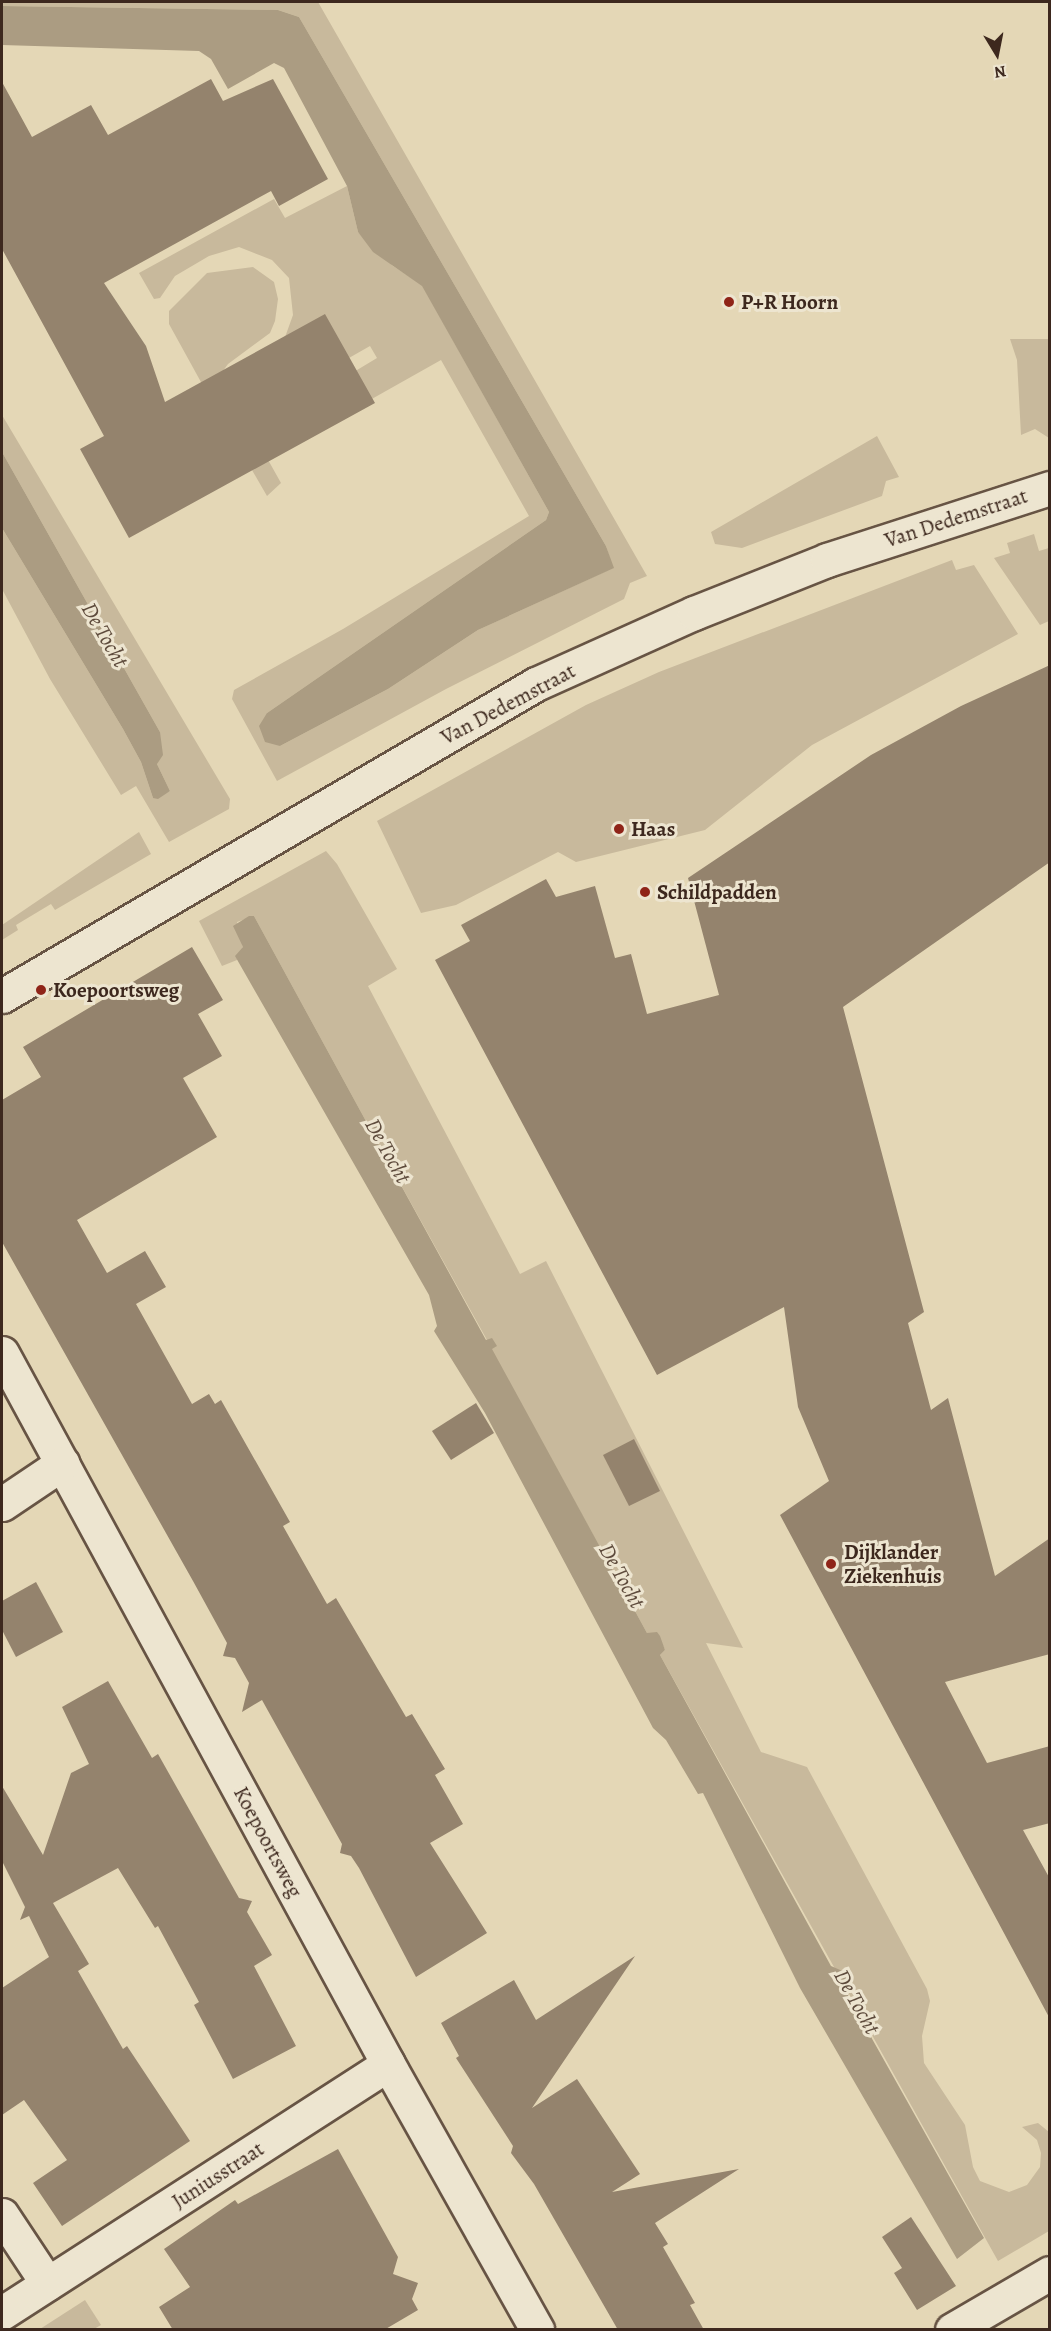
<!DOCTYPE html>
<html>
<head>
<meta charset="utf-8">
<style>
  body { margin:0 }
  #map { position:relative; width:1051px; height:2331px; overflow:hidden; background:#e4d7b6; font-family:Alegreya,serif }
  div>[style] { position:absolute }
  [style*='--x'] { left:calc(var(--x)*1px); top:calc(var(--y)*1px); width:calc(var(--w)*1px); rotate:calc(var(--a)*1deg) }
  .green>* { inset:0; background:#c8b99c }
  .water>* { inset:0; background:#ab9c82 }
  .building>* { inset:0; background:#94836d }
  .roads { filter:drop-shadow(2px 0 #675444) drop-shadow(-2px 0 #675444) drop-shadow(0 2px #675444) drop-shadow(0 -2px #675444) }
  .minor>* { height:33px; margin:-16.5px; padding:0 16.5px; transform-origin:16.5px; border-radius:16.5px; background:#ede5d0 }
  .tertiary>* { height:33px; margin:-16.5px; padding:0 16.5px; transform-origin:16.5px; border-radius:16.5px; background:#ede5d0 }
  .dots>* { width:16px; height:16px; translate:-50% -50%; box-sizing:border-box; border:3px solid #ede5d0; border-radius:50% }
  span { translate:-50% -50%; white-space:nowrap; text-align:center; line-height:1.15; -webkit-text-stroke:6px #ede5d0; paint-order:stroke }
  .poi-label { font-size:21px; color:#3d281e; font-weight:700 }
  .left { translate:0 -50%; text-align:left }
  .street-label { font-size:21px; color:#3d281e }
  .water-label { font-size:22px; color:#5e4b3c; font-style:italic }
  .frame { position:absolute; inset:0; border:3px solid #3d281e; pointer-events:none }
  .north { position:absolute; left:967px; top:24px; width:60px; height:60px; -webkit-text-stroke:4px #ede5d0; paint-order:stroke; rotate:170deg; font-size:16px; font-weight:700; line-height:24px; text-align:center; color:#3d281e }
  .north::after { content:''; display:block; margin:auto; width:21px; height:27px; background:#3d281e; clip-path:polygon(50% 0,100% 100%,50% 72%,0 100%) }
</style>
</head>
<body>
<div id="map">
  <div class="green">
    <i style="clip-path:polygon(2px 2px,318px 2px,647px 576px,630px 583px,624px 599px,446px 689px,277px 781px,232px 699px,234px 690px,343px 629px,529px 516px,441px 360px,267px 458px,281px 483px,267px 496px,241px 451px,244px 438px,377px 358px,370px 346px,226px 428px,284px 340px,293px 315px,289px 278px,272px 260px,239px 247px,209px 256px,175px 276px,160px 298px,154px 299px,139px 273px,274px 199px,285px 218px,347px 186px,358px 232px,393px 266px,422px 285px,549px 512px,546px 520px,267px 713px,280px 746px,388px 689px,478px 630px,613px 568px,606px 546px,299px 17px,278px 10px,2px 6px)"></i>
    <i style="clip-path:polygon(253px 267px,274px 282px,278px 299px,275px 321px,270px 333px,228px 364px,207px 393px,169px 324px,169px 311px,207px 273px)"></i>
    <i style="clip-path:polygon(1010px 339px,1049px 339px,1049px 438px,1035px 429px,1021px 435px,1017px 360px)"></i>
    <i style="clip-path:polygon(2px 415px,230px 799px,229px 809px,169px 842px,136px 786px,121px 795px,50px 679px,2px 589px,2px 528px,123px 729px,141px 762px,153px 798px,170px 791px,157px 764px,160px 732px,2px 452px)"></i>
    <i style="clip-path:polygon(877px 436px,899px 477px,886px 481px,882px 496px,742px 548px,715px 544px,711px 532px)"></i>
    <i style="clip-path:polygon(1034px 534px,1039px 551px,1049px 548px,1049px 621px,1040px 625px,994px 558px,1010px 553px,1007px 543px)"></i>
    <i style="clip-path:polygon(952px 560px,956px 570px,974px 565px,1018px 634px,812px 745px,705px 830px,576px 862px,558px 852px,456px 905px,421px 913px,377px 821px,586px 705px,659px 672px)"></i>
    <i style="clip-path:polygon(139px 832px,151px 854px,55px 910px,51px 904px,16px 925px,18px 930px,2px 940px,2px 925px)"></i>
    <i style="clip-path:polygon(326px 851px,337px 864px,397px 969px,368px 986px,520px 1274px,546px 1261px,743px 1648px,706px 1643px,761px 1752px,807px 1767px,927px 1989px,930px 2001px,922px 2036px,924px 2063px,965px 2125px,973px 2167px,980px 2181px,1009px 2192px,1027px 2185px,1040px 2167px,1041px 2153px,1037px 2140px,1022px 2127px,1038px 2123px,1049px 2132px,1049px 2231px,998px 2261px,660px 1655px,665px 1650px,659px 1637px,647px 1633px,491px 1349px,496px 1346px,487px 1340px,386px 1158px,373px 1133px,381px 1127px,377px 1121px,367px 1123px,254px 916px,237px 922px,243px 947px,237px 960px,222px 966px,199px 921px)"></i>
    <i style="clip-path:polygon(85px 2300px,101px 2325px,94px 2329px,40px 2329px)"></i>
  </div>
  <div class="water">
    <i style="clip-path:polygon(2px 6px,278px 10px,299px 17px,606px 546px,614px 568px,478px 630px,388px 689px,280px 746px,265px 742px,259px 726px,267px 713px,546px 520px,549px 512px,422px 286px,373px 252px,358px 232px,347px 186px,284px 68px,274px 63px,228px 89px,211px 59px,199px 51px,2px 45px)"></i>
    <i style="clip-path:polygon(2px 452px,160px 732px,163px 755px,157px 764px,170px 791px,158px 799px,153px 798px,141px 762px,123px 729px,2px 528px)"></i>
    <i style="clip-path:polygon(249px 916px,254px 916px,367px 1123px,377px 1121px,381px 1127px,373px 1134px,386px 1158px,486px 1340px,492px 1338px,497px 1346px,492px 1349px,647px 1633px,657px 1632px,660px 1636px,665px 1650px,660px 1655px,831px 1966px,847px 1973px,852px 1980px,848px 1996px,984px 2238px,957px 2259px,800px 1988px,703px 1793px,698px 1794px,666px 1740px,653px 1728px,485px 1413px,434px 1331px,437px 1326px,429px 1295px,235px 956px,243px 947px,233px 926px)"></i>
  </div>
  <div class="building">
    <i style="clip-path:polygon(211px 79px,223px 101px,273px 79px,328px 179px,279px 206px,271px 191px,104px 283px,146px 346px,165px 402px,325px 314px,375px 403px,129px 538px,80px 449px,104px 436px,2px 249px,2px 82px,32px 137px,91px 105px,108px 135px)"></i>
    <i style="clip-path:polygon(1050px 665px,1050px 862px,843px 1007px,924px 1312px,908px 1323px,931px 1410px,948px 1398px,995px 1576px,1050px 1538px,1050px 1654px,945px 1682px,987px 1763px,1050px 1746px,1050px 1823px,1023px 1830px,1050px 1879px,1050px 2019px,780px 1515px,829px 1481px,798px 1407px,784px 1307px,657px 1375px,435px 960px,470px 941px,461px 925px,546px 879px,556px 897px,595px 886px,615px 958px,631px 954px,647px 1014px,719px 995px,688px 878px,871px 755px,961px 706px)"></i>
    <i style="clip-path:polygon(192px 947px,223px 1000px,198px 1014px,222px 1056px,183px 1078px,217px 1137px,77px 1220px,107px 1273px,145px 1251px,166px 1287px,136px 1304px,192px 1404px,209px 1394px,215px 1404px,221px 1400px,290px 1522px,283px 1526px,327px 1604px,336px 1598px,406px 1717px,412px 1714px,445px 1769px,435px 1775px,463px 1824px,430px 1843px,487px 1933px,416px 1977px,359px 1868px,351px 1856px,340px 1853px,342px 1844px,262px 1700px,242px 1712px,249px 1683px,235px 1658px,223px 1656px,227px 1643px,193px 1581px,2px 1242px,2px 1100px,41px 1077px,23px 1047px)"></i>
    <i style="clip-path:polygon(476px 1403px,494px 1433px,451px 1460px,432px 1431px)"></i>
    <i style="clip-path:polygon(634px 1439px,660px 1491px,629px 1506px,603px 1455px)"></i>
    <i style="clip-path:polygon(36px 1582px,63px 1632px,16px 1657px,2px 1630px,2px 1601px)"></i>
    <i style="clip-path:polygon(108px 1681px,152px 1758px,158px 1754px,239px 1898px,252px 1901px,247px 1912px,272px 1955px,254px 1966px,296px 2046px,233px 2079px,194px 2005px,199px 2002px,158px 1926px,155px 1928px,118px 1868px,53px 1903px,89px 1964px,78px 1971px,123px 2049px,127px 2046px,190px 2141px,62px 2226px,33px 2183px,67px 2160px,24px 2100px,2px 2115px,2px 1988px,49px 1957px,29px 1916px,20px 1920px,25px 1907px,2px 1861px,2px 1786px,43px 1855px,71px 1773px,89px 1764px,62px 1707px)"></i>
    <i style="clip-path:polygon(635px 1956px,532px 2108px,577px 2079px,640px 2174px,612px 2192px,739px 2169px,655px 2223px,668px 2244px,663px 2247px,695px 2303px,690px 2305px,704px 2330px,618px 2330px,534px 2184px,511px 2153px,513px 2146px,456px 2058px,459px 2056px,441px 2023px,514px 1980px,536px 2020px)"></i>
    <i style="clip-path:polygon(338px 2149px,398px 2257px,393px 2274px,418px 2283px,412px 2299px,418px 2310px,384px 2330px,173px 2330px,159px 2307px,190px 2287px,164px 2249px,235px 2200px,238px 2204px)"></i>
    <i style="clip-path:polygon(911px 2217px,956px 2286px,917px 2310px,894px 2273px,902px 2268px,882px 2237px)"></i>
  </div>
  <div class="roads">
    <div class="minor">
      <i style="--x:2;--y:1353;--w:809;--a:61.5"></i>
      <i style="--x:388;--y:2064;--w:305;--a:60.7"></i>
      <i style="--x:2;--y:1504;--w:73;--a:-33.9"></i>
      <i style="--x:2;--y:2215;--w:82;--a:56.5"></i>
      <i style="--x:2;--y:2313;--w:459;--a:-32.8"></i>
      <i style="--x:952;--y:2330;--w:113;--a:-30.2"></i>
    </div>
    <div class="tertiary">
      <i style="--x:2;--y:996;--w:618;--a:-30.3"></i>
      <i style="--x:536;--y:684;--w:173;--a:-24.2"></i>
      <i style="--x:694;--y:613;--w:143;--a:-21.7"></i>
      <i style="--x:827;--y:560;--w:234;--a:-17.9"></i>
    </div>
  </div>
  <div class="dots">
    <i style="left:729px;top:302px;background:#8f2418"></i>
    <i style="left:619px;top:829px;background:#8f2418"></i>
    <i style="left:645px;top:892px;background:#8f2418"></i>
    <i style="left:41px;top:990px;background:#8f2418"></i>
    <i style="left:831px;top:1564px;background:#8f2418"></i>
  </div>
  <div class="poi-label">
    <span class="left" style="left:741px;top:302px">P+R Hoorn</span>
    <span class="left" style="left:631px;top:829px">Haas</span>
    <span class="left" style="left:657px;top:892px">Schildpadden</span>
    <span class="left" style="left:53px;top:990px">Koepoortsweg</span>
    <span class="left" style="left:844px;top:1564px">Dijklander<br>Ziekenhuis</span>
  </div>
  <div class="street-label">
    <span style="left:956px;top:518px;rotate:-18deg">Van Dedemstraat</span>
    <span style="left:508px;top:704px;rotate:-28deg">Van Dedemstraat</span>
    <span style="left:268px;top:1842px;rotate:62deg">Koepoortsweg</span>
    <span style="left:218px;top:2175px;rotate:-33deg">Juniusstraat</span>
  </div>
  <div class="water-label">
    <span style="left:104px;top:635px;rotate:60deg">De Tocht</span>
    <span style="left:387px;top:1151px;rotate:61deg">De Tocht</span>
    <span style="left:621px;top:1576px;rotate:61deg">De Tocht</span>
    <span style="left:856px;top:2002px;rotate:61deg">De Tocht</span>
  </div>
  <div class="frame"></div>
  <div class="north">N</div>
</div>
</body>
</html>
